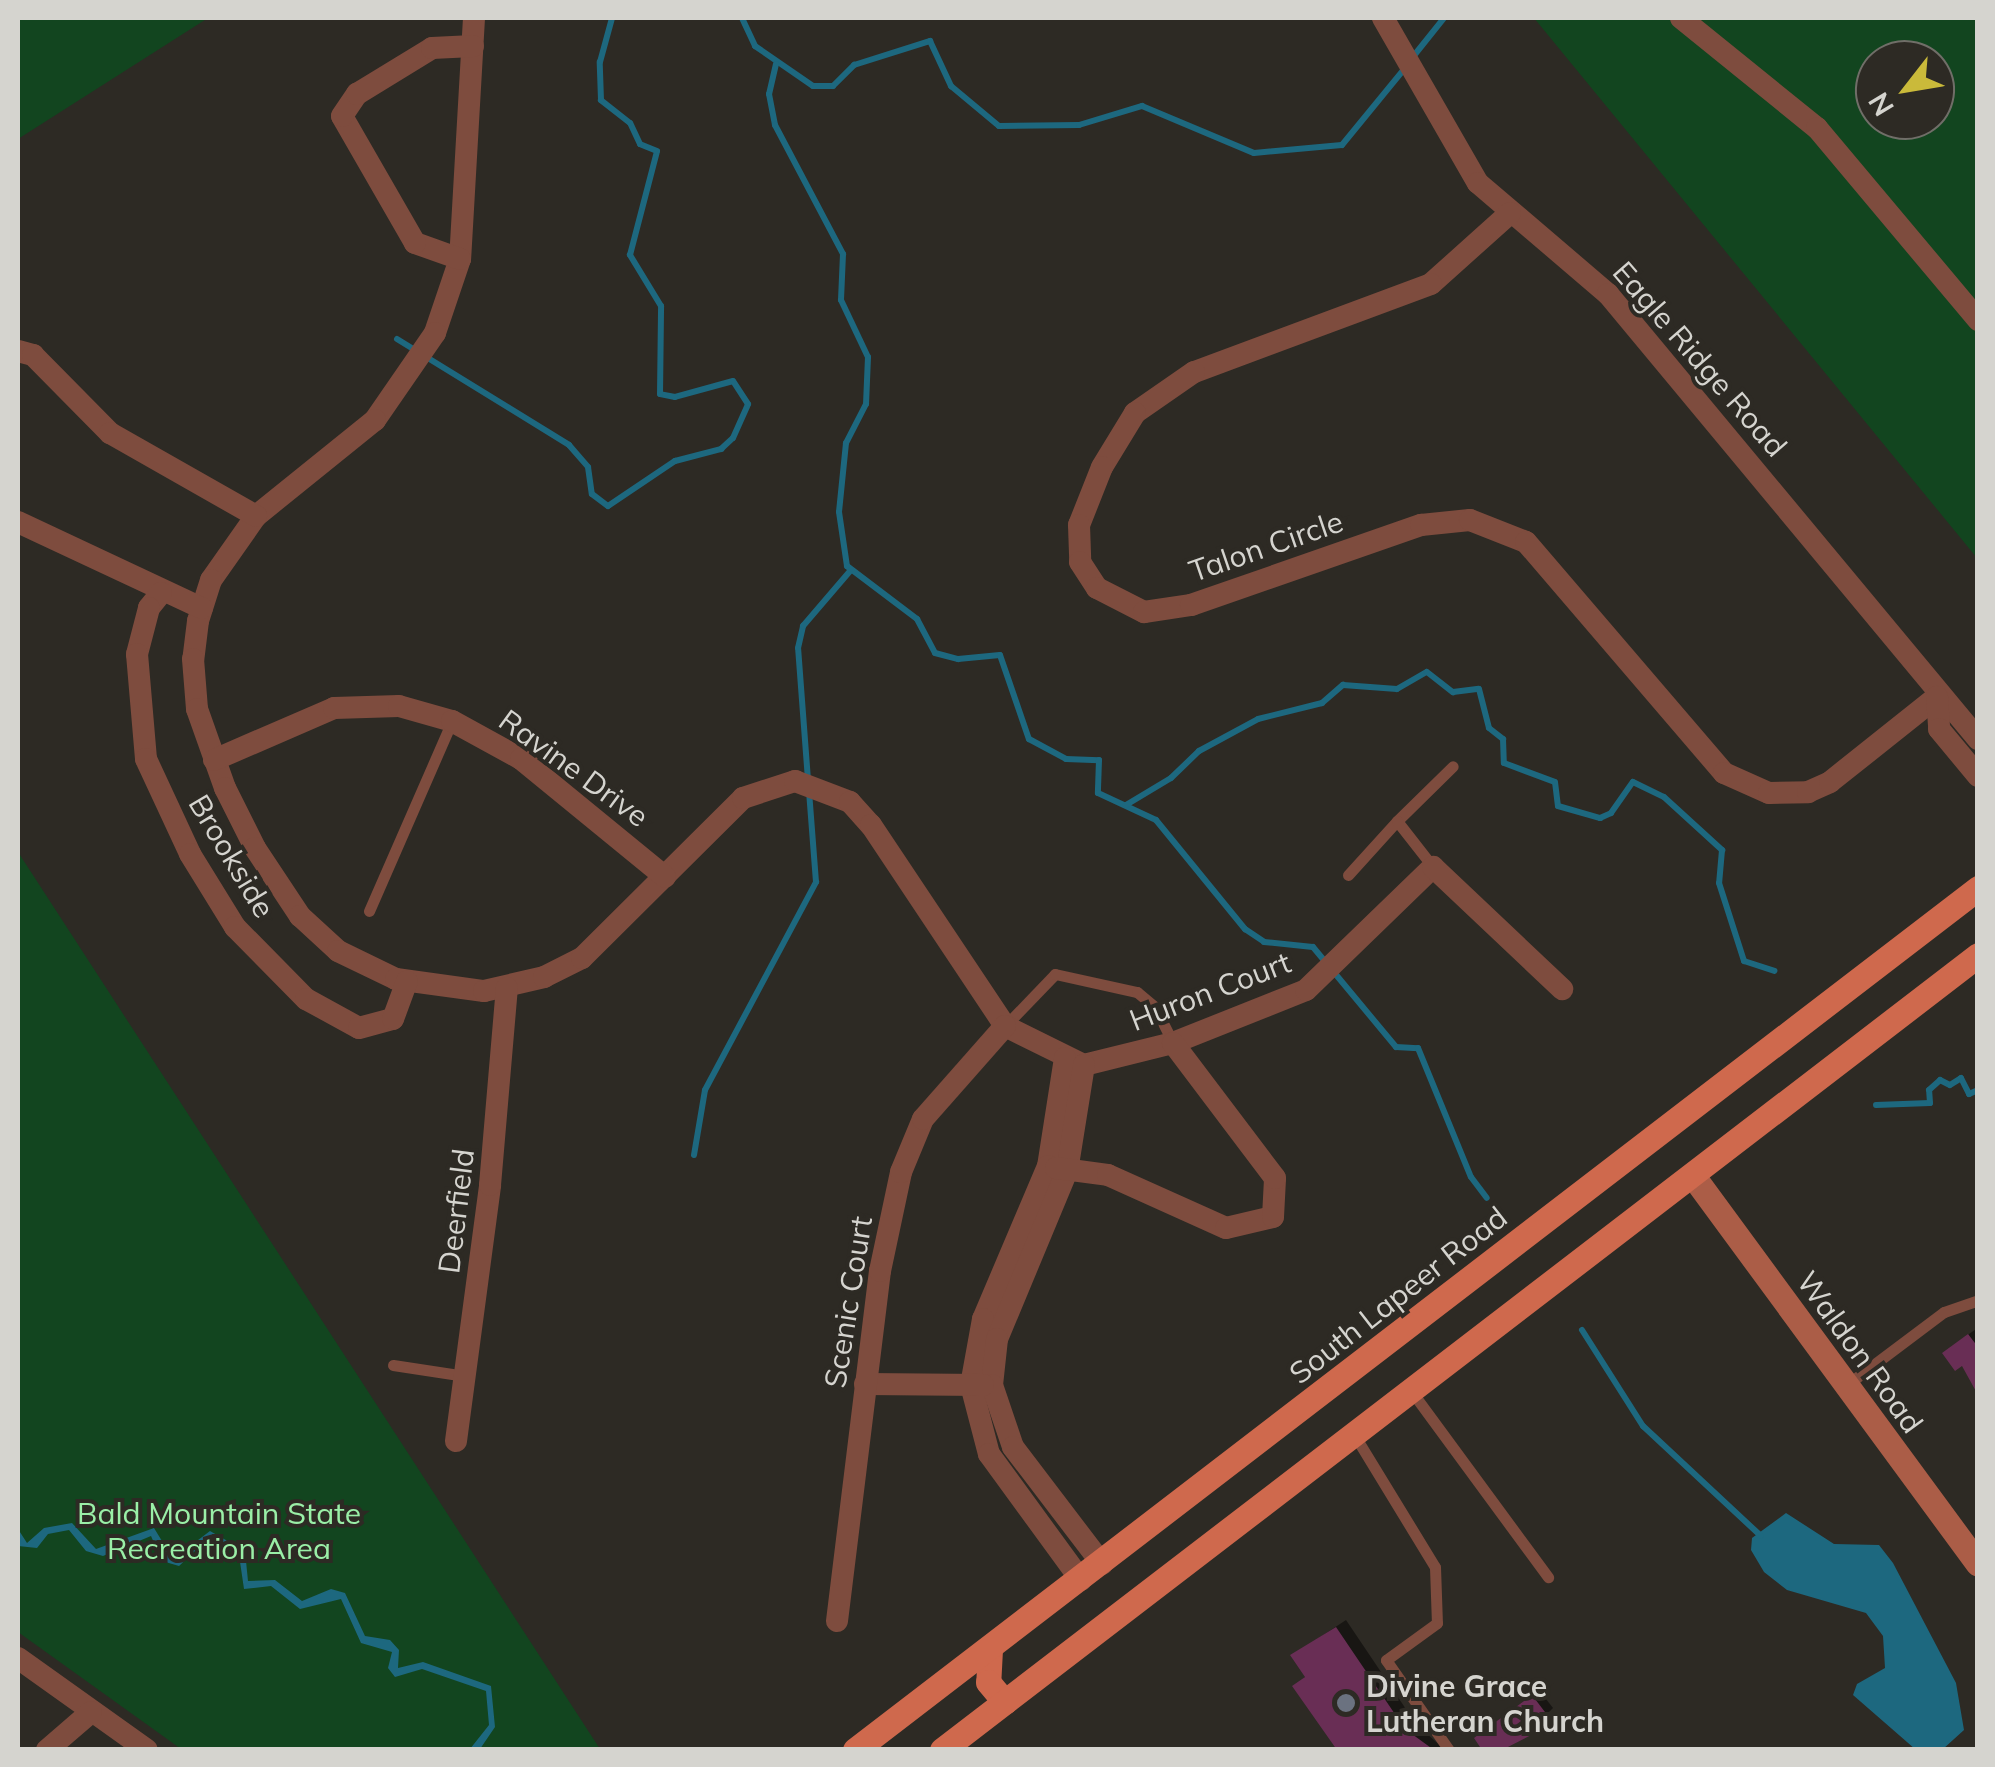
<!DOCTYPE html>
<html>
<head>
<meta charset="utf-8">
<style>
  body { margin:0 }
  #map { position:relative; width:1995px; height:1767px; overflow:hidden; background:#2d2a24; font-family:Mulish,sans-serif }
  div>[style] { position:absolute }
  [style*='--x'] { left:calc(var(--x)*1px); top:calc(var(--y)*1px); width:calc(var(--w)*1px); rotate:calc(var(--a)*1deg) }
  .green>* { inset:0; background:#12451f }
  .water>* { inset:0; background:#1d687f }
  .shadow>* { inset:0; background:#0007 }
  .stream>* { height:6px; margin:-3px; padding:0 3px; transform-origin:3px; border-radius:3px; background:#1d687f }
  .building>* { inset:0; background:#692e55 }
  .lane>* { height:11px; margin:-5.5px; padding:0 5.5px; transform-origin:5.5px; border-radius:5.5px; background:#7e4c3e }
  .street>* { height:22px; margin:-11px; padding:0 11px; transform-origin:11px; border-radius:11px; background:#7e4c3e }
  .secondary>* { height:25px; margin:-12.5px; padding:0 12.5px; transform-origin:12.5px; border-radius:12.5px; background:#ab5d47 }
  .primary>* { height:25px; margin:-12.5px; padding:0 12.5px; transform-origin:12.5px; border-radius:12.5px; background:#cf694d }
  .dots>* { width:28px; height:28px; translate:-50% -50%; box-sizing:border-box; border:5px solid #2d2a24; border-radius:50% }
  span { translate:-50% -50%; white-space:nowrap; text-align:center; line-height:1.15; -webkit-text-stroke:8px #2d2a24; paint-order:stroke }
  .street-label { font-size:30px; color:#d5d4cf }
  .park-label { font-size:30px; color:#9aefa7 }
  .poi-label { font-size:30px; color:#d5d4cf; font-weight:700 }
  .left { translate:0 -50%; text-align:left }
  .frame { position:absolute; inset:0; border:20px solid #d5d4cf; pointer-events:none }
  .north { position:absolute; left:1855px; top:40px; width:100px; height:100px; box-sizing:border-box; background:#2d2a24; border:2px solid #706e68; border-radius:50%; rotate:239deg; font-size:28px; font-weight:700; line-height:40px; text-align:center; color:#d5d4cf }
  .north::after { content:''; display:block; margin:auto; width:35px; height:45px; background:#caba3a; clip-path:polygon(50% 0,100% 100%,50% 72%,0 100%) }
</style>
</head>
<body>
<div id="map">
  <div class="green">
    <i style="clip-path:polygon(18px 18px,208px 18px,18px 139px)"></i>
    <i style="clip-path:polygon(evenodd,1534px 18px,1977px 18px,1977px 558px,1534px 18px,1875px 60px,1935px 60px,1935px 120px,1875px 120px,1875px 60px)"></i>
    <i style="clip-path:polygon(18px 852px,600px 1749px,181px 1749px,18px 1632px)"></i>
  </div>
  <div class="water">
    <i style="clip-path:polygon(1786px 1513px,1834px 1544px,1879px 1545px,1893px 1563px,1956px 1683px,1964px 1730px,1943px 1749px,1915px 1749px,1853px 1695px,1857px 1684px,1885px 1668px,1883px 1636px,1866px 1613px,1787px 1590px,1764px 1572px,1751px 1550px,1752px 1538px)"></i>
    <i style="clip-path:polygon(72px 1523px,96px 1549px,154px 1528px,173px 1559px,210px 1531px,245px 1551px,248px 1581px,275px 1580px,302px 1601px,331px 1589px,345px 1593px,365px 1636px,390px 1640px,399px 1650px,398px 1668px,423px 1662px,491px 1686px,495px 1727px,480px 1749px,470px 1749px,489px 1725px,486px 1691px,422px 1669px,395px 1677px,388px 1668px,392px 1652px,361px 1643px,341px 1599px,300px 1609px,271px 1586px,244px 1589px,239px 1555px,209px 1538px,179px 1566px,162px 1561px,151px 1536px,103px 1556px,86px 1551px,69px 1530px,48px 1534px,37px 1548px,18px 1546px,18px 1529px,27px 1543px,44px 1528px)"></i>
  </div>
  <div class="shadow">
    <i style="clip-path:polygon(1976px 1329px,1978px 1332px,1978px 1383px,1951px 1347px)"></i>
    <i style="clip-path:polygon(1346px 1620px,1412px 1718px,1403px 1727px,1295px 1686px,1307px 1675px,1293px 1655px)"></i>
    <i style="clip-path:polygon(1539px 1690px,1553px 1708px,1523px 1738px,1483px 1732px)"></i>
    <i style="clip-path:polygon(1415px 1723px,1445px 1750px,1385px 1750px)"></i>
  </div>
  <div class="stream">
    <i style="--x:742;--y:18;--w:31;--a:65"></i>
    <i style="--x:755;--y:46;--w:70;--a:34.6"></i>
    <i style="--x:813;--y:86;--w:20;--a:0"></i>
    <i style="--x:833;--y:86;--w:30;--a:-45"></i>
    <i style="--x:854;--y:65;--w:80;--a:-17.5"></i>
    <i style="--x:930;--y:41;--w:50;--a:65"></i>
    <i style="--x:951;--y:86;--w:62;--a:39.8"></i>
    <i style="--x:999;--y:126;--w:80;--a:-0.7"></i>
    <i style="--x:1079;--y:125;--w:66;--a:-16.8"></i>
    <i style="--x:1142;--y:106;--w:121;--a:22.8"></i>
    <i style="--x:1254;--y:153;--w:88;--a:-5.2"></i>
    <i style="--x:1342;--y:145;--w:99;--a:-50.7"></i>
    <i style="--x:1412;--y:58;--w:51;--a:-51.3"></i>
    <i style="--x:776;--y:64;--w:31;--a:103"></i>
    <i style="--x:769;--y:94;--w:32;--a:79"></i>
    <i style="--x:775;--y:125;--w:146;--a:62.2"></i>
    <i style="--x:843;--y:254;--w:46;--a:92.5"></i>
    <i style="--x:841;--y:300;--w:63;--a:64.7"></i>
    <i style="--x:868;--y:357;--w:47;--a:92.4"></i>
    <i style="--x:866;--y:404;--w:44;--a:117.1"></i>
    <i style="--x:846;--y:443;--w:69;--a:95.8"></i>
    <i style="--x:839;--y:512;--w:55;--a:81.6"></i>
    <i style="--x:847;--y:566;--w:88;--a:37.1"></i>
    <i style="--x:917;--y:619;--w:38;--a:62"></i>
    <i style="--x:935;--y:653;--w:24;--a:15"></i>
    <i style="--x:958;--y:659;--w:42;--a:-5.4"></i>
    <i style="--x:1000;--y:655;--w:89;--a:71"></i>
    <i style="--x:1029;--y:739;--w:42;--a:28.4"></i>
    <i style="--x:1066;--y:759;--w:33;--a:2"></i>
    <i style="--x:1099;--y:760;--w:33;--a:92"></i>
    <i style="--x:1098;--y:793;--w:64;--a:25"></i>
    <i style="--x:1156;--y:820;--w:141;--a:50.8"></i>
    <i style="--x:1245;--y:929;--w:23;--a:34"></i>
    <i style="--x:1264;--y:942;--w:49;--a:5.8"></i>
    <i style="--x:1313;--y:947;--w:130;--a:50.3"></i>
    <i style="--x:1396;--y:1047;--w:22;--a:3"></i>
    <i style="--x:1418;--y:1048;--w:139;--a:67.7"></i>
    <i style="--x:1471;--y:1177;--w:26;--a:53"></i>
    <i style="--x:397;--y:339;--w:202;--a:31.6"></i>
    <i style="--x:569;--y:445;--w:29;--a:49"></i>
    <i style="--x:588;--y:467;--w:27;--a:82"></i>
    <i style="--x:592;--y:494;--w:20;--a:37"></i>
    <i style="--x:608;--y:506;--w:81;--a:-33.9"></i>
    <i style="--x:675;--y:461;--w:48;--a:-14.6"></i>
    <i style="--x:721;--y:449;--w:16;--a:-43"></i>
    <i style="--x:733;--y:438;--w:37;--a:-66"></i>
    <i style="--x:748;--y:404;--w:27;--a:-123"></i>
    <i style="--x:733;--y:381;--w:60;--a:164.6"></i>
    <i style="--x:675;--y:397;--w:15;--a:-169"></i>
    <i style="--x:660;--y:394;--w:88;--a:-89.3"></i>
    <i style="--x:661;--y:306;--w:60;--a:-121.3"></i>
    <i style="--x:630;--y:255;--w:107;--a:-75.4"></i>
    <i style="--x:657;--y:151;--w:18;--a:-158"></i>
    <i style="--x:640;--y:144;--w:23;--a:-115"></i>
    <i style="--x:630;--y:123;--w:37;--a:-142"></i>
    <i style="--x:601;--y:100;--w:38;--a:-92"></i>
    <i style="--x:600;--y:62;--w:46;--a:-74.7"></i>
    <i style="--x:808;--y:780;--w:132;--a:-94.3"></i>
    <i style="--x:798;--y:648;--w:23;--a:-77"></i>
    <i style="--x:803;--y:626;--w:74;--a:-49.4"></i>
    <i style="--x:1126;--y:805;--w:52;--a:-31"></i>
    <i style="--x:1171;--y:778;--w:39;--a:-44"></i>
    <i style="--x:1199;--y:751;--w:67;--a:-28.5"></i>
    <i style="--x:1258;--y:719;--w:66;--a:-14"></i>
    <i style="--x:1322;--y:703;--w:28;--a:-41"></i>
    <i style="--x:1343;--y:685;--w:54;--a:4.2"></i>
    <i style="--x:1397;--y:689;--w:34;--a:-30"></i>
    <i style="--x:1427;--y:672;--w:33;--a:38"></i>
    <i style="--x:1453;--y:692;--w:26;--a:-7"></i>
    <i style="--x:1479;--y:689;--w:40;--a:75.6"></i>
    <i style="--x:1489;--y:728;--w:18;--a:38"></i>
    <i style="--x:1503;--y:739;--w:24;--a:88"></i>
    <i style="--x:1504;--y:763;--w:54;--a:20.4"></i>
    <i style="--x:1555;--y:782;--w:24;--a:83"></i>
    <i style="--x:1558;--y:806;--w:44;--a:15.9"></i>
    <i style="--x:1600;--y:818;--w:12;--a:-24"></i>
    <i style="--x:1611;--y:813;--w:38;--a:-55"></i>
    <i style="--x:1633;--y:782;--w:34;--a:26"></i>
    <i style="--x:1664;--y:797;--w:79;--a:42.4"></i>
    <i style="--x:1722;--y:850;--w:33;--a:95"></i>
    <i style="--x:1719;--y:883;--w:82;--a:72.2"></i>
    <i style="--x:1744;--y:961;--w:32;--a:18"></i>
    <i style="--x:1876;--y:1105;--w:54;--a:-2.1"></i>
    <i style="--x:1930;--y:1103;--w:13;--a:-94"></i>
    <i style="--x:1929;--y:1090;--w:15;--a:-42"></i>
    <i style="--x:1940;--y:1080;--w:11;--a:27"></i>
    <i style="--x:1950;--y:1085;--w:13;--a:-32"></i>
    <i style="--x:1961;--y:1078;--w:18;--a:63"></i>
    <i style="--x:1969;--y:1094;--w:10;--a:-24"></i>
    <i style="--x:694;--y:1155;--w:66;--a:-80.4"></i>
    <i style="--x:705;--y:1090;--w:236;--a:-61.9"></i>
    <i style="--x:816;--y:882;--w:90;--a:-94.4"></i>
    <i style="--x:1582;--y:1330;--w:114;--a:57.6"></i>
    <i style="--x:1643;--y:1426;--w:161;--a:43"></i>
  </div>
  <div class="building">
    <i style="clip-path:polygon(1968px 1334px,1978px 1347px,1978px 1395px,1962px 1366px,1955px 1371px,1942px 1353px)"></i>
    <i style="clip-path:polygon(1336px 1627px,1405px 1729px,1434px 1750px,1337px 1750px,1292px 1686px,1305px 1677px,1290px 1655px)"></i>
    <i style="clip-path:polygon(1532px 1695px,1548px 1716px,1531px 1728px,1535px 1733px,1502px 1750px,1482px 1750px,1474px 1738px)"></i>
  </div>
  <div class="lane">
    <i style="--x:1397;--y:821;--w:78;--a:-44.5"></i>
    <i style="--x:1348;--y:875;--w:73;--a:-47.8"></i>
    <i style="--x:1397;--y:821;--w:58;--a:52"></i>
    <i style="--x:369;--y:911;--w:207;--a:-66.4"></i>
    <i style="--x:1005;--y:1026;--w:72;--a:-46.1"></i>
    <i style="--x:1055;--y:974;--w:84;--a:12.4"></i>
    <i style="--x:1137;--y:992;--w:23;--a:40"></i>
    <i style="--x:1155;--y:1007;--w:40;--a:63.4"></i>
    <i style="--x:393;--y:1365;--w:73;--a:8.7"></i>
    <i style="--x:1848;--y:1384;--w:120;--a:-36.9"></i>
    <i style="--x:1944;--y:1312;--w:36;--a:-19"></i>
    <i style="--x:1412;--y:1392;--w:230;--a:53.7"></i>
    <i style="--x:1355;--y:1436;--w:153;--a:58.6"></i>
    <i style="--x:1435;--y:1567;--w:56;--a:88"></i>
    <i style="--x:1437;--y:1623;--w:63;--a:144"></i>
    <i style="--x:1386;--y:1660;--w:110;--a:55"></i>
  </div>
  <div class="street">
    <i style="--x:474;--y:18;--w:241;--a:93.3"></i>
    <i style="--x:460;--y:259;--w:78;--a:108.7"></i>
    <i style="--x:435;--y:333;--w:106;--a:124.6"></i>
    <i style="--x:375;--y:420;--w:153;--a:141.1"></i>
    <i style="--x:256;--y:516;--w:78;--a:125.1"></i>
    <i style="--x:211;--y:580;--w:43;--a:107.6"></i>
    <i style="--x:198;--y:621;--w:38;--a:97"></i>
    <i style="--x:193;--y:659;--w:50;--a:85.4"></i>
    <i style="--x:197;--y:709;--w:84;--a:70.5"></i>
    <i style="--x:225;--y:788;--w:67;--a:63.4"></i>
    <i style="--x:255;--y:848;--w:82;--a:56.5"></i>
    <i style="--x:300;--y:916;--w:52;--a:42.6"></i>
    <i style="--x:338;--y:951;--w:64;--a:25.8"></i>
    <i style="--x:396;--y:979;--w:89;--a:7.8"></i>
    <i style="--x:484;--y:991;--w:62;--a:-13.1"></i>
    <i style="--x:544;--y:977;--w:42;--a:-26.6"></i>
    <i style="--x:582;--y:958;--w:227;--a:-44.8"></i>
    <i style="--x:743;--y:798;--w:55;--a:-18.1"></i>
    <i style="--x:795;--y:781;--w:59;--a:20.9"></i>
    <i style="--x:850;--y:802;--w:31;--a:48"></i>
    <i style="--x:871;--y:825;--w:242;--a:56.3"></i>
    <i style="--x:1005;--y:1026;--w:88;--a:26.3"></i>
    <i style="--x:1383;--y:18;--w:190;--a:60.1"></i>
    <i style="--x:1478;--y:183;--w:171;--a:40.5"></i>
    <i style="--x:1608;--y:294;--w:579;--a:50.26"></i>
    <i style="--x:1681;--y:18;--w:175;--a:39"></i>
    <i style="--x:1817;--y:128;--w:251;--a:50"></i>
    <i style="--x:1510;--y:213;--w:106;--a:138.1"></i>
    <i style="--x:1431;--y:284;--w:253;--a:159.6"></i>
    <i style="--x:1194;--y:372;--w:72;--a:145.2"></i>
    <i style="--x:1135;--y:413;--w:63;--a:121.4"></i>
    <i style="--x:1102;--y:467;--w:62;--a:111.6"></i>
    <i style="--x:1079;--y:525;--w:37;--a:88"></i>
    <i style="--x:1080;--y:562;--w:31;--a:57"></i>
    <i style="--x:1097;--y:588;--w:53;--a:27.1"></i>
    <i style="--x:1144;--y:612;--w:48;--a:-8.5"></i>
    <i style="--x:1191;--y:605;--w:244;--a:-19.2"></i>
    <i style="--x:1421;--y:525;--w:49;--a:-5.8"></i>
    <i style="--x:1470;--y:520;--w:60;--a:21.4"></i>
    <i style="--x:1526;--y:542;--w:304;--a:49.4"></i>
    <i style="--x:1724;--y:773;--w:49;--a:24"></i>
    <i style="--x:1769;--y:793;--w:39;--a:-1"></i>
    <i style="--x:1808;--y:792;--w:24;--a:-24"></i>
    <i style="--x:1830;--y:782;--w:137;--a:-38.5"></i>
    <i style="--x:460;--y:259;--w:48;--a:-160.4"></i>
    <i style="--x:415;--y:243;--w:146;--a:-119.9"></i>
    <i style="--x:342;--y:116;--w:27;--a:-56"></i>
    <i style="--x:357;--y:94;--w:88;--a:-31.5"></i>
    <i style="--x:432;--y:48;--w:41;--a:-2.8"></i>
    <i style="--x:18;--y:351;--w:16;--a:15"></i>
    <i style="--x:33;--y:355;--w:110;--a:45.4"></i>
    <i style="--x:110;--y:433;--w:168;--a:29.6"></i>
    <i style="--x:18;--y:522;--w:203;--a:25.1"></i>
    <i style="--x:161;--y:593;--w:19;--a:129"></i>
    <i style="--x:149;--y:608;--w:48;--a:104.6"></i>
    <i style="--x:137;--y:654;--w:105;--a:85.1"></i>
    <i style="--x:146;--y:759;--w:105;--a:65.1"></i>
    <i style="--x:190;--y:854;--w:86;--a:58.3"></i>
    <i style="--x:235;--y:927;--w:101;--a:45.4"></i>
    <i style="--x:306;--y:999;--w:60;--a:28.7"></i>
    <i style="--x:359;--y:1028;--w:35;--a:-15"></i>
    <i style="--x:393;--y:1019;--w:40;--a:-69.8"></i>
    <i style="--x:1937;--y:697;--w:32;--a:86"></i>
    <i style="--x:1939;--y:729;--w:61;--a:50.3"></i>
    <i style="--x:214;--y:760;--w:131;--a:-23.4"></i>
    <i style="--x:334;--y:708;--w:65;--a:-1.8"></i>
    <i style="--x:399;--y:706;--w:55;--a:15.8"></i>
    <i style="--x:452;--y:721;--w:79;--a:28.8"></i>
    <i style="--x:521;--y:759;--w:186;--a:39.3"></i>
    <i style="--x:1065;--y:1058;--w:109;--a:98.9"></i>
    <i style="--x:1048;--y:1166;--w:166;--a:113"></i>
    <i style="--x:983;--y:1319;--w:67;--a:100.3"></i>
    <i style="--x:971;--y:1385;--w:71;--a:75.4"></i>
    <i style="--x:989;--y:1454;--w:156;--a:53.9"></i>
    <i style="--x:1084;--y:1065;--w:92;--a:-13.9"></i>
    <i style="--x:1173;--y:1043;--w:143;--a:-21.7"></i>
    <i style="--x:1306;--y:990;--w:177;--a:-44.1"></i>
    <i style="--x:1433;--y:867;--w:178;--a:43.4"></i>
    <i style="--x:1084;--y:1065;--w:107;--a:99.1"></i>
    <i style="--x:1067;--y:1171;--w:182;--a:112.6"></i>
    <i style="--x:997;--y:1339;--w:46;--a:96.2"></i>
    <i style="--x:992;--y:1385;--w:65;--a:71.3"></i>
    <i style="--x:1013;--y:1447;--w:147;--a:52.7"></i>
    <i style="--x:1056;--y:1168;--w:52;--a:7.7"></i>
    <i style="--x:1108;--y:1175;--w:129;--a:24.2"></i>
    <i style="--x:1226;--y:1228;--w:48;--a:-13.2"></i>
    <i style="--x:1273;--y:1217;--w:39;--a:-87"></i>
    <i style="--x:1275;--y:1178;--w:169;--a:-127.1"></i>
    <i style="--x:865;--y:1384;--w:118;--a:0.5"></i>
    <i style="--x:456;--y:1441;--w:258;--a:-82.4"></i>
    <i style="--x:490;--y:1185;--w:198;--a:-85.1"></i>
    <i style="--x:837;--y:1621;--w:353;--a:-83"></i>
    <i style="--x:880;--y:1271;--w:101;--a:-78"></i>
    <i style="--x:901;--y:1172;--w:57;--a:-67.5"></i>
    <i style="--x:923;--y:1119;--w:124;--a:-48.6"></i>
    <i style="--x:18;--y:1658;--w:158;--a:35.5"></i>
    <i style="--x:47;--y:1750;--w:58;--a:-40.8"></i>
  </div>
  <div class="secondary">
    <i style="--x:1693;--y:1176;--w:481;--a:53.7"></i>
  </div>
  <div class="primary">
    <i style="--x:990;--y:1649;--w:33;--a:93"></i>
    <i style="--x:988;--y:1682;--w:26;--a:50"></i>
    <i style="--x:855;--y:1750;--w:1416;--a:-37.51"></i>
    <i style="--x:942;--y:1750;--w:1306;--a:-37.5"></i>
  </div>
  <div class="dots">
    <i style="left:1346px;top:1703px;background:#6b7280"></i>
  </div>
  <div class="street-label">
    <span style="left:1700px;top:359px;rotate:49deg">Eagle Ridge Road</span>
    <span style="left:1266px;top:546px;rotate:-19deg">Talon Circle</span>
    <span style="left:574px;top:768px;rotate:36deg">Ravine Drive</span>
    <span style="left:232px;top:856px;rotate:59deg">Brookside</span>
    <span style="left:1210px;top:991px;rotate:-21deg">Huron Court</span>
    <span style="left:456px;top:1211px;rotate:-83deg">Deerfield</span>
    <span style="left:1398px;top:1295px;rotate:-38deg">South Lapeer Road</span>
    <span style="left:848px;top:1302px;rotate:-81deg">Scenic Court</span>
    <span style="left:1860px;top:1352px;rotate:54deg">Waldon Road</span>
  </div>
  <div class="park-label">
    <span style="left:219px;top:1530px">Bald Mountain State<br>Recreation Area</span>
  </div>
  <div class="poi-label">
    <span class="left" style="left:1366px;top:1703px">Divine Grace<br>Lutheran Church</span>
  </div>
  <div class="frame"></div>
  <div class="north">N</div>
</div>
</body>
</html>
